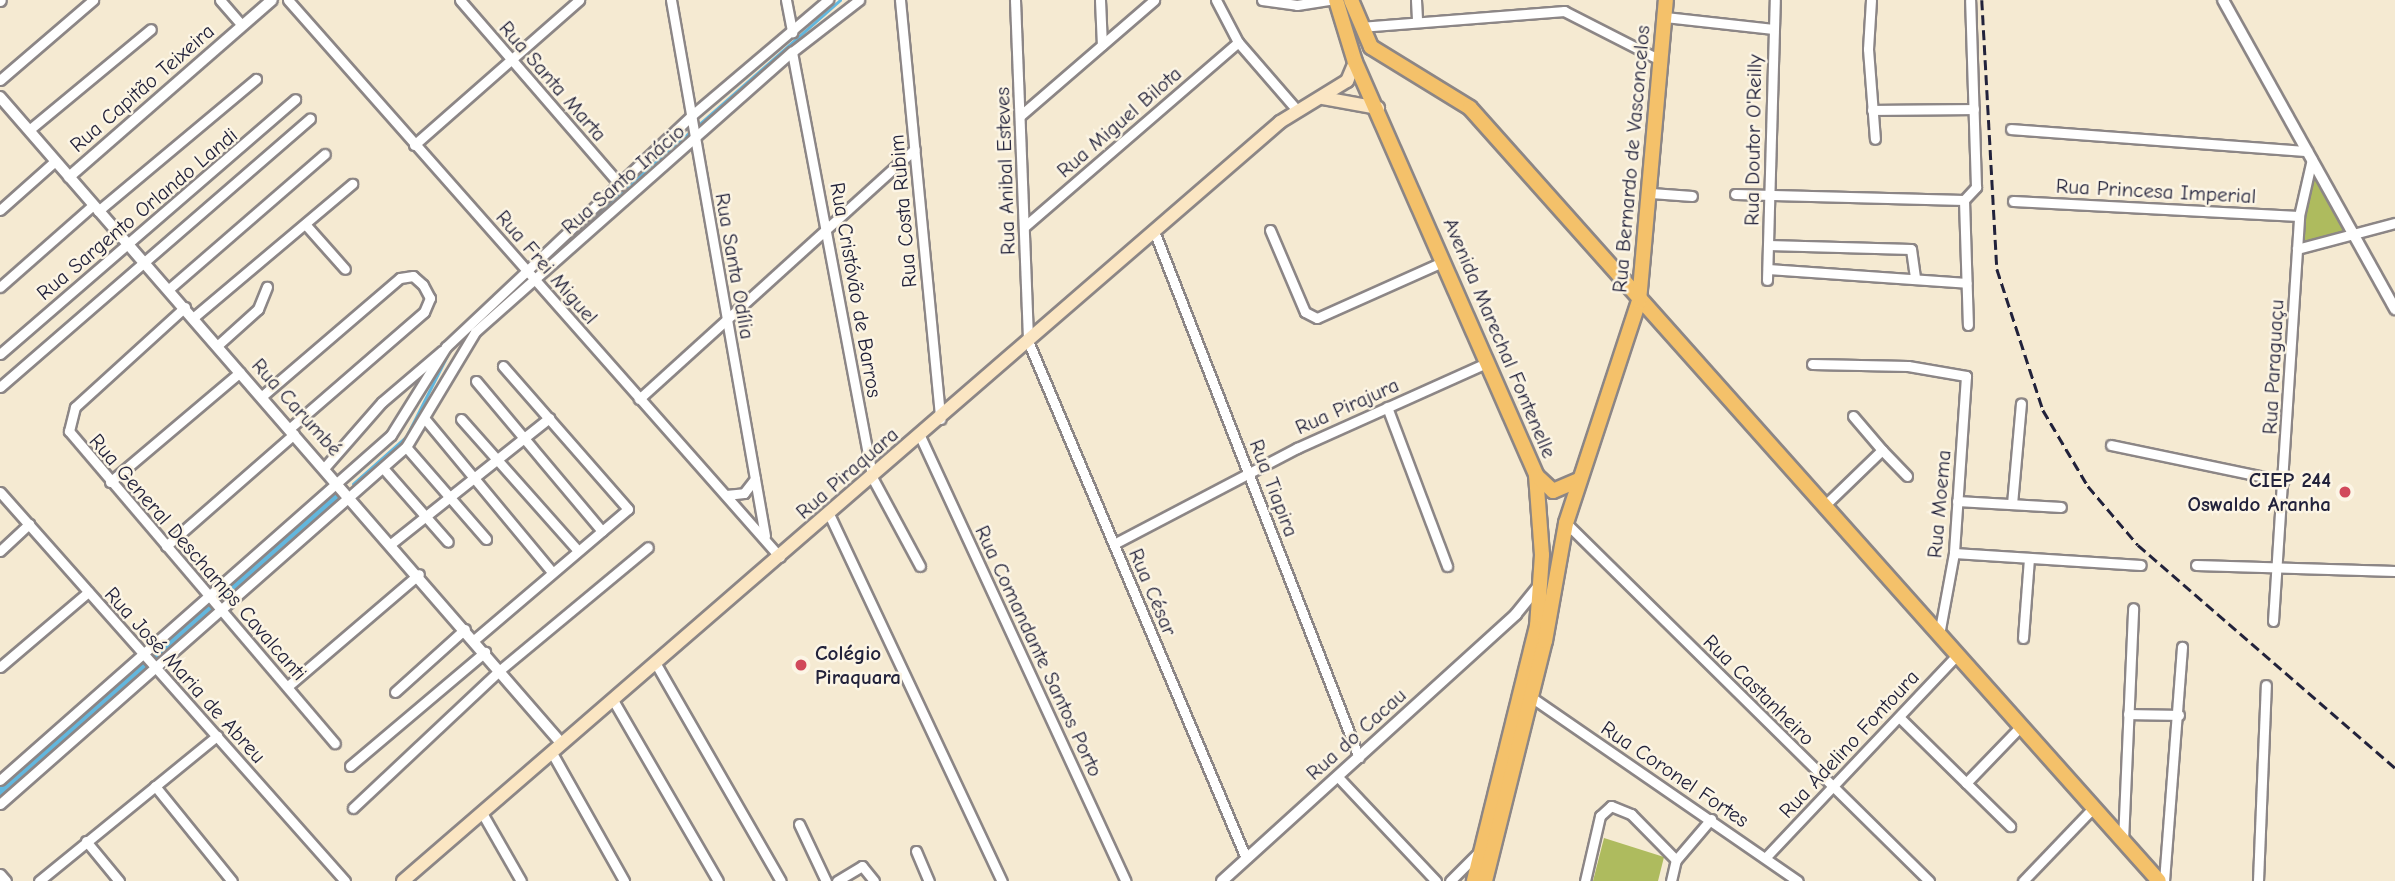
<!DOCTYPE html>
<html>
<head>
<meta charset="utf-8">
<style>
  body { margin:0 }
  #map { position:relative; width:2395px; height:881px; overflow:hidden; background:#f5ead2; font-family:"Comic Neue",sans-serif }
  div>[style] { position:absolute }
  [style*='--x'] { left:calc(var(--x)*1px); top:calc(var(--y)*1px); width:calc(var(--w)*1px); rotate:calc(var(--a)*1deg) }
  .green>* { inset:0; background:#aebb5e }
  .stream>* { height:2.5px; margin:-1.25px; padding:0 1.25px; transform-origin:1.25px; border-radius:1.25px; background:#62b7de }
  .river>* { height:16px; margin:-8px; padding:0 8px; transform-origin:8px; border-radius:8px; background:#62b7de }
  .roads { filter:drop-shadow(2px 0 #8c8686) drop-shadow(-2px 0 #8c8686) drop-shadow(0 2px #8c8686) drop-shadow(0 -2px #8c8686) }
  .minor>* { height:9px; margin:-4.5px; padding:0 4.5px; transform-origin:4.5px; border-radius:4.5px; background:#fff }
  .tertiary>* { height:10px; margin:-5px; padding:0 5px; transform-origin:5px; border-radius:5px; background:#fff }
  .secondary>* { height:12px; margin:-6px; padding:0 6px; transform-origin:6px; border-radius:6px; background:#fbe6c3 }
  .primary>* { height:14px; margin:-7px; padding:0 7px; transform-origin:7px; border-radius:7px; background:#f4c16a }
  .rail>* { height:2.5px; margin-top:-1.25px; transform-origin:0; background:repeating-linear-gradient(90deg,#22223b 0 10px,transparent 0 15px) }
  .dots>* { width:19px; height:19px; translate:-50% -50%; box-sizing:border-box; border:4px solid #fcf5e5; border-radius:50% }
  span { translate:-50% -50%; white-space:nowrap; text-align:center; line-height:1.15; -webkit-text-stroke:5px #fcf5e5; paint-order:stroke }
  .street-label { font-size:21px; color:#22223b }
  .poi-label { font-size:21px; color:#22223b; font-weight:700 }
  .right { translate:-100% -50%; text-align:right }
  .left { translate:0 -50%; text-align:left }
</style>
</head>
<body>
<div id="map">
  <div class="green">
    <i style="clip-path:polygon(2312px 171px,2345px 231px,2300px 243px,2303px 207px)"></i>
    <i style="clip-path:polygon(1604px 838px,1664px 857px,1658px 881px,1593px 881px)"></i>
  </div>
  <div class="stream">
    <i style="--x:695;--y:128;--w:193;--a:-41.4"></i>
    <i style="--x:545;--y:259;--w:193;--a:-41.2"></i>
    <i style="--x:353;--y:484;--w:71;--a:-41.6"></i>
    <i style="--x:406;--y:437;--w:97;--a:-63.2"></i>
    <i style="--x:450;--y:350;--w:42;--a:-44"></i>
  </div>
  <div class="river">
    <i style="--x:0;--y:791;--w:453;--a:-41"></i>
  </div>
  <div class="roads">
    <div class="minor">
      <i style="--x:220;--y:0;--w:33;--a:49"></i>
      <i style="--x:288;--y:0;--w:743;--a:48.55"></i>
      <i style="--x:460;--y:0;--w:245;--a:49.1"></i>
      <i style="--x:671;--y:0;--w:544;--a:80.05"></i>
      <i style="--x:786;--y:0;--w:33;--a:79"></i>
      <i style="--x:900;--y:0;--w:421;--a:84.5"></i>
      <i style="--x:1015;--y:0;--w:341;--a:87.8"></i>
      <i style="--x:1028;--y:341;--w:561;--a:67.14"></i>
      <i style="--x:1100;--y:0;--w:45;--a:87.5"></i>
      <i style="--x:1216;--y:0;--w:47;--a:62.4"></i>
      <i style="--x:1238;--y:42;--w:90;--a:49.1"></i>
      <i style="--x:1262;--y:0;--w:35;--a:8"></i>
      <i style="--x:1297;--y:5;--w:32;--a:-9"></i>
      <i style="--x:1416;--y:0;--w:21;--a:87"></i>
      <i style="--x:1871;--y:0;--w:49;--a:93.5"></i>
      <i style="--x:1868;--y:49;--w:90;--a:85.6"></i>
      <i style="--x:0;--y:1;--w:1;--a:-45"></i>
      <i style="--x:1665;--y:17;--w:109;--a:6.3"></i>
      <i style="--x:1360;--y:27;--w:205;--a:-4.5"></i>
      <i style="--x:1564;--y:11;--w:110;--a:27"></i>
      <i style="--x:792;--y:52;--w:432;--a:79.3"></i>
      <i style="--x:872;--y:477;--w:101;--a:61.7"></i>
      <i style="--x:0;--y:80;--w:123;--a:-40.7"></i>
      <i style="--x:1872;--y:110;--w:102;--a:-0.6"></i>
      <i style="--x:1021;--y:115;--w:176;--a:-40.8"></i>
      <i style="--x:2011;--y:129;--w:297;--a:4.3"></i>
      <i style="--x:29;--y:130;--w:158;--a:-39.6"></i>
      <i style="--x:414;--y:145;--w:220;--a:-41.3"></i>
      <i style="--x:1651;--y:193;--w:41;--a:4.2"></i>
      <i style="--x:1735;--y:194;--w:229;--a:1.5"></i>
      <i style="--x:1964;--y:200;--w:18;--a:-47"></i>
      <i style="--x:1976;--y:187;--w:187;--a:-91.8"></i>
      <i style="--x:1964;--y:200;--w:125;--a:88.2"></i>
      <i style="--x:2013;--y:201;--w:286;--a:3"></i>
      <i style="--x:0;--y:210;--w:74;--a:-41.7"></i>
      <i style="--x:98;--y:211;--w:206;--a:-39.9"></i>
      <i style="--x:305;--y:224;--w:60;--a:48.4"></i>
      <i style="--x:1024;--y:227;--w:283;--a:-40.8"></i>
      <i style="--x:1270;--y:230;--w:89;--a:66.9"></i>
      <i style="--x:1305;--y:312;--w:13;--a:27"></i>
      <i style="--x:1317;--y:318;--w:137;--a:-24.1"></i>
      <i style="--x:1154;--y:231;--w:565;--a:68.74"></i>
      <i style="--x:1768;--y:245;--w:143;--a:1.6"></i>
      <i style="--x:1911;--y:249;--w:27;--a:82"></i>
      <i style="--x:2297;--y:249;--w:101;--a:-14.9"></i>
      <i style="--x:1768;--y:269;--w:199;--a:4"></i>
      <i style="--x:1767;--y:280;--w:280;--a:-88.4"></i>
      <i style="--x:0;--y:287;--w:124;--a:-41.4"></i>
      <i style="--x:169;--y:289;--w:206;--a:-40.9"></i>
      <i style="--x:185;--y:307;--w:149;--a:137.7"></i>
      <i style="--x:75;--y:407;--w:25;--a:104"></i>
      <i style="--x:69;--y:431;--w:410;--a:49.6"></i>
      <i style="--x:194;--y:317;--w:207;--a:-40.1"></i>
      <i style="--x:218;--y:345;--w:54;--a:-42"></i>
      <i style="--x:258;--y:309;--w:24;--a:-68"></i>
      <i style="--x:0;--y:354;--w:390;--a:-40.8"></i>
      <i style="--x:1812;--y:364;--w:96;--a:1.2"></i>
      <i style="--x:1908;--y:366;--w:59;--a:9.8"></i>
      <i style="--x:1966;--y:376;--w:177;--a:93.9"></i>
      <i style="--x:1954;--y:553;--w:83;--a:100.4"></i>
      <i style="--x:476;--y:381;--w:196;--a:50"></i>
      <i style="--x:0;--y:387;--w:410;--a:-40.9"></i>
      <i style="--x:261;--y:397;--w:183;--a:-40.6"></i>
      <i style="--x:400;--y:278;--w:13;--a:-9"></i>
      <i style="--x:413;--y:276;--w:13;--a:42"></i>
      <i style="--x:423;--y:285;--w:15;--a:62"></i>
      <i style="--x:430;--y:298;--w:15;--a:113"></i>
      <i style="--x:424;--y:312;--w:179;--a:139.1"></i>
      <i style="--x:639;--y:399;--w:372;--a:-42.2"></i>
      <i style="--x:1387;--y:407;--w:170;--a:69.3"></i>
      <i style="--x:1853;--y:416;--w:45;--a:49.5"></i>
      <i style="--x:425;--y:419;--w:199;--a:50.3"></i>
      <i style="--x:461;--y:419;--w:176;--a:48.4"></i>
      <i style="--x:920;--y:436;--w:490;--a:65.2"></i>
      <i style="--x:2111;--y:445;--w:176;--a:11.8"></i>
      <i style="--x:406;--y:447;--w:122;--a:49"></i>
      <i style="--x:325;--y:467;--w:86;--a:-48.8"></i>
      <i style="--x:382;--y:402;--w:79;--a:-40.4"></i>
      <i style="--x:383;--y:468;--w:98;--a:48.7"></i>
      <i style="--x:110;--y:482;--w:170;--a:-40.2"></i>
      <i style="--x:0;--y:492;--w:520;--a:48.43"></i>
      <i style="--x:726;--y:495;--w:18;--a:-6"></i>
      <i style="--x:744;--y:493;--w:18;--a:-52"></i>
      <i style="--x:1957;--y:501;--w:104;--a:3.3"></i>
      <i style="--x:2012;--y:504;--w:101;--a:-84.9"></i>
      <i style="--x:1823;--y:507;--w:82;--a:-44"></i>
      <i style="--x:1882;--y:450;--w:36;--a:46"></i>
      <i style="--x:829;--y:514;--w:406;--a:64.8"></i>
      <i style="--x:1566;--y:523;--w:510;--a:44.6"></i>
      <i style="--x:392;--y:543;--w:201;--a:-38.5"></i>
      <i style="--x:1114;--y:544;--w:207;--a:-27.7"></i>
      <i style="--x:1297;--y:448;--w:207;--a:-24.2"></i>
      <i style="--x:166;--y:546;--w:170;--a:-41.2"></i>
      <i style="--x:0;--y:551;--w:40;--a:-43"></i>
      <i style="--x:1954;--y:553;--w:187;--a:3.7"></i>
      <i style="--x:2196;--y:565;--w:199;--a:1.7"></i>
      <i style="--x:2273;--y:621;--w:406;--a:-86.3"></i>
      <i style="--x:2299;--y:216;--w:58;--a:-77.2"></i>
      <i style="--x:2023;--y:638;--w:80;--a:-85.7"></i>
      <i style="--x:474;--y:640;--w:202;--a:-40.4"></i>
      <i style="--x:628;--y:509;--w:190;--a:-131.2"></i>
      <i style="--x:656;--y:664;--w:250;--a:60.1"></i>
      <i style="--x:0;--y:667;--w:116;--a:-40.4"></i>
      <i style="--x:288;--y:686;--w:172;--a:-40.5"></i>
      <i style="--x:395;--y:692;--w:94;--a:-42"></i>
      <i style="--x:1531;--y:697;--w:324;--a:34.6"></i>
      <i style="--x:613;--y:700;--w:209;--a:59.9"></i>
      <i style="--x:2128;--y:714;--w:51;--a:1.1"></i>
      <i style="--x:1899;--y:717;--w:156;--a:44.5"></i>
      <i style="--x:552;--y:753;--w:147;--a:60.6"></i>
      <i style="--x:350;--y:766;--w:177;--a:-40.2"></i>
      <i style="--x:1338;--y:777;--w:143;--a:46.7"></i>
      <i style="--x:0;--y:780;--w:521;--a:-41.42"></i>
      <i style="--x:391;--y:435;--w:104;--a:-58"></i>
      <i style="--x:446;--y:347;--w:337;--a:-43.3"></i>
      <i style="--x:691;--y:116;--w:180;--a:-40.3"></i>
      <i style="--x:1966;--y:783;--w:78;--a:-46"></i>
      <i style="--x:155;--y:786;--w:122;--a:51"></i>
      <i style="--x:0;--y:804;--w:541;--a:-41.33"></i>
      <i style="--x:406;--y:447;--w:134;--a:-59"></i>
      <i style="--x:475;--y:332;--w:423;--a:-41.5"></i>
      <i style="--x:792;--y:52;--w:85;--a:-37.8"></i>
      <i style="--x:353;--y:808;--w:202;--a:-43.2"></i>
      <i style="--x:500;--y:670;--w:192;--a:-39.7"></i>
      <i style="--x:482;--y:813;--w:78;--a:60.2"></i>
      <i style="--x:799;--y:824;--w:63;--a:64.7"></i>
      <i style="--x:86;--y:841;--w:52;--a:50.5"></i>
      <i style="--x:2123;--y:841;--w:233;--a:-87.5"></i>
      <i style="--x:916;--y:851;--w:33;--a:67"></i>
      <i style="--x:1766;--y:857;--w:277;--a:-46.6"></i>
      <i style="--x:0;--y:874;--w:9;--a:49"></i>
      <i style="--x:39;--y:881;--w:230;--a:-39.2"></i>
      <i style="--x:837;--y:881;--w:29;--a:-31"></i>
      <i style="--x:862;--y:866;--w:19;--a:51"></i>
      <i style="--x:1450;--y:881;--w:41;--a:-45"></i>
      <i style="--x:1585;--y:881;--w:67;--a:-77"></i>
      <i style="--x:1600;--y:816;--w:15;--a:-42"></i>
      <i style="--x:1611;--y:806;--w:22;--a:22"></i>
      <i style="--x:1631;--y:814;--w:64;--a:45.6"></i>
      <i style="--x:1671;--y:881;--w:22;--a:-77"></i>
      <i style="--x:1676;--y:860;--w:54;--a:-49.5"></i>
      <i style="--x:2023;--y:881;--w:101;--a:-46.2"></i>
      <i style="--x:2164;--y:881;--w:235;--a:-85.6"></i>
      <i style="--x:2258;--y:881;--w:196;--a:-87.7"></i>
    </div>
    <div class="tertiary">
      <i style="--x:2223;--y:0;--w:354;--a:60.9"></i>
      <i style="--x:0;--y:97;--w:857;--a:49.02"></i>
      <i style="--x:69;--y:177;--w:269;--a:-41.1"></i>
      <i style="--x:1222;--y:881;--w:397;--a:-42.2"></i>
      <i style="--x:1516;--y:614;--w:40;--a:-51"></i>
    </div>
    <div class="secondary">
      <i style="--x:1323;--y:98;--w:56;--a:10.3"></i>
      <i style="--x:403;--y:881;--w:1160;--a:-40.87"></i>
      <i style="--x:1280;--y:122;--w:79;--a:-31.5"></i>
      <i style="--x:1347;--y:81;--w:21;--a:-67"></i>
    </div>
    <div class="primary">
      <i style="--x:1336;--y:0;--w:65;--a:73"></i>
      <i style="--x:1355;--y:62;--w:451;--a:66.3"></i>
      <i style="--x:1536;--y:475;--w:80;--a:85.7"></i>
      <i style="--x:1542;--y:555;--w:71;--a:94"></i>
      <i style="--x:1537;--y:626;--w:263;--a:103.9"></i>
      <i style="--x:1351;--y:0;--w:51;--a:66.9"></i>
      <i style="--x:1371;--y:47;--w:116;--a:31.6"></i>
      <i style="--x:1470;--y:108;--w:1035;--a:48.29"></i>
      <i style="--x:1537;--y:476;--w:22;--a:43"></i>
      <i style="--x:1553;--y:491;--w:28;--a:-23"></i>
      <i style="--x:1485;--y:881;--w:247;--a:-76"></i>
      <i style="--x:1545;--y:641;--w:120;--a:-79.9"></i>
      <i style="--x:1566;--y:523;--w:234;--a:-71.8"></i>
      <i style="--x:1639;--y:301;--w:302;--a:-84.9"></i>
    </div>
  </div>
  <div class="rail">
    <i style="--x:1982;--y:0;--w:269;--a:86.8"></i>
    <i style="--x:1997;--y:269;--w:148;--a:71.9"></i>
    <i style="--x:2043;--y:410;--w:88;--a:59.4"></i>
    <i style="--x:2088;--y:486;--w:77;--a:49.7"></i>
    <i style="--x:2138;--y:545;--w:340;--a:40.9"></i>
  </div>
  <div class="dots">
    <i style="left:2345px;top:492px;background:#d1495b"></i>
    <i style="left:801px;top:665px;background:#d1495b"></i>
  </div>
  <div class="street-label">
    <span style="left:553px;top:81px;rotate:49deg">Rua Santa Marta</span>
    <span style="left:142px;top:88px;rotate:-41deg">Rua Capitão Teixeira</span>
    <span style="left:1119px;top:122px;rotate:-41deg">Rua Miguel Bilota</span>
    <span style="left:1753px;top:140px;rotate:-89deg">Rua Doutor O'Reilly</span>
    <span style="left:1631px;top:159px;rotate:-85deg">Rua Bernardo de Vasconcelos</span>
    <span style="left:1005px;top:171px;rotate:-92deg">Rua Anibal Esteves</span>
    <span style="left:623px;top:179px;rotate:-41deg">Rua Santo Inácio</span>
    <span style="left:2156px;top:191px;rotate:3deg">Rua Princesa Imperial</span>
    <span style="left:903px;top:211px;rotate:-95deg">Rua Costa Rubim</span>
    <span style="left:137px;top:214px;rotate:-40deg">Rua Sargento Orlando Landi</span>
    <span style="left:735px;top:266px;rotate:80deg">Rua Santa Odília</span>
    <span style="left:547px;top:267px;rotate:49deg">Rua Frei Miguel</span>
    <span style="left:856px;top:290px;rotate:80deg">Rua Cristóvão de Barros</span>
    <span style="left:1500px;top:338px;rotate:67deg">Avenida Marechal Fontenelle</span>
    <span style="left:2273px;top:367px;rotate:-87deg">Rua Paraguaçu</span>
    <span style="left:1347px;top:406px;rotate:-24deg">Rua Pirajura</span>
    <span style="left:297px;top:407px;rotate:48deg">Rua Carumbé</span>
    <span style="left:847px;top:473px;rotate:-41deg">Rua Piraquara</span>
    <span style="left:1274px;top:488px;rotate:69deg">Rua Tiapira</span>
    <span style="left:1939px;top:504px;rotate:-85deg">Rua Moema</span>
    <span style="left:198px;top:557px;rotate:49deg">Rua General Deschamps Cavalcanti</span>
    <span style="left:1153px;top:592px;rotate:67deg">Rua César</span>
    <span style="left:1039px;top:651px;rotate:65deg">Rua Comandante Santos Porto</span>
    <span style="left:185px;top:675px;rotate:48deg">Rua José Maria de Abreu</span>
    <span style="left:1759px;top:690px;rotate:45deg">Rua Castanheiro</span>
    <span style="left:1356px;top:734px;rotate:-42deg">Rua do Cacau</span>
    <span style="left:1849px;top:744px;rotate:-47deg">Rua Adelino Fontoura</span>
    <span style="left:1675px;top:774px;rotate:34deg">Rua Coronel Fortes</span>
  </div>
  <div class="poi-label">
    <span class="right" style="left:2331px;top:492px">CIEP 244<br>Oswaldo Aranha</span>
    <span class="left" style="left:815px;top:665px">Colégio<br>Piraquara</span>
  </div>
</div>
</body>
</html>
